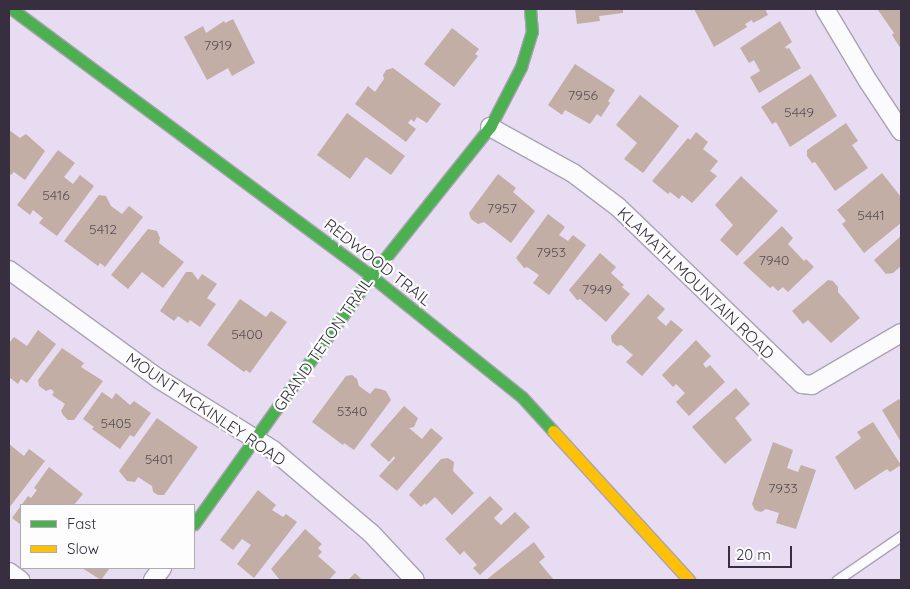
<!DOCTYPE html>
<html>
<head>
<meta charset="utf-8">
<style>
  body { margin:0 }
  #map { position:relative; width:910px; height:589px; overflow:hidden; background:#e7dcf2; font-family:Quicksand,sans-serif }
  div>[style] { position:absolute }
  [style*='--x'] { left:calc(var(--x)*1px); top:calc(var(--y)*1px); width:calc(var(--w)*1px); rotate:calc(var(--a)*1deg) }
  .building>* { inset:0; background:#c2aea4 }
  .roads { filter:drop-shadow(1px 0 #aaa2b3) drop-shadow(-1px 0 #aaa2b3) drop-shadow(0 1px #aaa2b3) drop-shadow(0 -1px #aaa2b3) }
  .lane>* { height:9px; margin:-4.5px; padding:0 4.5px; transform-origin:4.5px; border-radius:4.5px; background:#fbfafd }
  .street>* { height:18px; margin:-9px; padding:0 9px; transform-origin:9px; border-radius:9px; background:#fbfafd }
  .fast>* { height:11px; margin:-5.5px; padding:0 5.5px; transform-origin:5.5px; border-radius:5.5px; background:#4caf50 }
  .slow>* { height:11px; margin:-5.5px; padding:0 5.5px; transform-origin:5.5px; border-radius:5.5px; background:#ffc107 }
  span { translate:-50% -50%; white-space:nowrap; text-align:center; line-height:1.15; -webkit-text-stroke:4.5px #fdfdfd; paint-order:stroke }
  .number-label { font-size:14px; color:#5a4f58 }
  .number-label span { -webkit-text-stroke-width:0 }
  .street-label { font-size:16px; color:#372f3f }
  .frame { position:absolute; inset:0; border:10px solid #372f3f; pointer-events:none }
  .legend { position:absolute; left:20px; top:504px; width:175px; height:65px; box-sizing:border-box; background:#fdfdfd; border:1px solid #aeabb1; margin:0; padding:6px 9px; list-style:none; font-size:15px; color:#372f3f }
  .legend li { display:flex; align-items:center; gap:10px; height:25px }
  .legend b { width:25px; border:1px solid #aeabb1 }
  .scale { position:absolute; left:728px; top:546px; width:64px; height:22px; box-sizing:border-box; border:2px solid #372f3f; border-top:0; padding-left:6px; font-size:15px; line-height:18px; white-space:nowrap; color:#372f3f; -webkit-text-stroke:4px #fdfdfd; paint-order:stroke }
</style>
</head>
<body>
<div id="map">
  <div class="building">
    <i style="clip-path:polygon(575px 9px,623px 9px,623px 13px,599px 16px,600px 21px,577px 24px)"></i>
    <i style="clip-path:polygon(694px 9px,765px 9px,768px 15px,753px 23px,752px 20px,745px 24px,747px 27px,714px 47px)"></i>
    <i style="clip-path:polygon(880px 9px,901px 9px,901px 49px,892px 35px,894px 33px,878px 10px)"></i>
    <i style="clip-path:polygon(233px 19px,255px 63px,232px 76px,228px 68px,207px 80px,184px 37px,203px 26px,206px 33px,224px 21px,225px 23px)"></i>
    <i style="clip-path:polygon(780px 21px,792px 42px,785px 47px,787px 49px,789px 48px,801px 68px,759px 93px,750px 77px,760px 71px,754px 60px,749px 63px,740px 48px)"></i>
    <i style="clip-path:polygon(452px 28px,479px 49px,475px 54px,478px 56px,454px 87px,424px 64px)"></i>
    <i style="clip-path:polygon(575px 64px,615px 90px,608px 101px,610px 103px,601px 117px,597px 114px,590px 124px,565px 110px,562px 115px,548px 105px)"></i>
    <i style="clip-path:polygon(393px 68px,441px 104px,427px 123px,417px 117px,414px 122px,411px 119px,408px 123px,416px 129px,406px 142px,355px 104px,368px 86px,375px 92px,384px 79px,383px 75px,386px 70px)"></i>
    <i style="clip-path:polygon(811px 74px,837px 116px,790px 147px,776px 122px,772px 124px,761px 107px)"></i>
    <i style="clip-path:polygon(640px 95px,679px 126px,643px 173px,624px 159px,637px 143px,616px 125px)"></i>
    <i style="clip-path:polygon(347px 113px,405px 156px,391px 175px,366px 157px,350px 179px,317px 155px)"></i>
    <i style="clip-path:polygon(846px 123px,858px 141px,852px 145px,868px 168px,835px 191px,815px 162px,812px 163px,807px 156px,807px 150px)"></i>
    <i style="clip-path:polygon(9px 130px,20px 138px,26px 134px,45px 151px,25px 180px,14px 172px,11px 175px,9px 174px)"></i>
    <i style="clip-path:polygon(696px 132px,708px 142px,703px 149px,718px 161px,710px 171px,717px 176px,692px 203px,682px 195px,679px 199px,670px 192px,668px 194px,652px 181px,688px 138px,690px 140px)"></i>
    <i style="clip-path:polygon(58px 150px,75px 163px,64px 177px,73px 184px,80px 175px,94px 186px,57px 236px,39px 223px,43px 218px,33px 210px,30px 215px,17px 205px)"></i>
    <i style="clip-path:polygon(882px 173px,901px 197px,901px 223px,864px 253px,842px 224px,846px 221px,837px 210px)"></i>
    <i style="clip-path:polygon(498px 174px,516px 188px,513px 192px,535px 211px,511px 243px,484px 222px,478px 224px,471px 219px,469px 213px)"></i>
    <i style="clip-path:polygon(741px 176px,778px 211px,737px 256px,720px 240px,733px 225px,715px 205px)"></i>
    <i style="clip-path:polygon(99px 195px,106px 196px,111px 206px,122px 214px,129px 206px,143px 217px,105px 267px,100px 263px,98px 266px,64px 241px)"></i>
    <i style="clip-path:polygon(548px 214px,565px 227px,559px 235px,568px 241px,573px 235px,586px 245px,549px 295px,533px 283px,539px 275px,527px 267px,524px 268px,516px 258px)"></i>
    <i style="clip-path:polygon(782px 226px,793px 238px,788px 244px,804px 261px,806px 259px,814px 267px,788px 292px,783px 287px,778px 291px,773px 286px,770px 288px,743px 263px)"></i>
    <i style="clip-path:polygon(148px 229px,157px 231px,160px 238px,159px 243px,184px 262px,163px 288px,142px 272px,128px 289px,111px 275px)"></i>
    <i style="clip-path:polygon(901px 236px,901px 266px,893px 273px,886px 274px,874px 260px)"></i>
    <i style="clip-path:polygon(600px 253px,616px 267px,611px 273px,624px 285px,622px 287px,630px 294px,606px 322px,580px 299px,577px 300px,569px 290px)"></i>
    <i style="clip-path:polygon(186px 272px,192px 272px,198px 280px,202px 274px,217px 284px,207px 298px,216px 304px,200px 327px,190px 320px,188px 323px,178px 316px,174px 321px,160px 311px)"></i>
    <i style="clip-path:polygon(828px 280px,833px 281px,838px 287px,838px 292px,860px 318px,831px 343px,808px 320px,803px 324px,792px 311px)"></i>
    <i style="clip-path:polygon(648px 294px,665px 309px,657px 318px,666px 326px,671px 320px,683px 330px,642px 376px,626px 362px,633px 355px,621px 345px,617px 346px,612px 342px,611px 336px)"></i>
    <i style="clip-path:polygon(240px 299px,266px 317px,271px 311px,287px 322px,250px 373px,246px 370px,244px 372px,207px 345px)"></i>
    <i style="clip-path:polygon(38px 330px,56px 344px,27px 383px,21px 379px,18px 384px,9px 377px,9px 341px,10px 342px,14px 337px,27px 346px)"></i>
    <i style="clip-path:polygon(696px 340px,711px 356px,703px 364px,706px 368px,710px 365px,725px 382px,689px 416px,676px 402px,685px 393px,676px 384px,673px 387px,662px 375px)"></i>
    <i style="clip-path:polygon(62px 348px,84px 363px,81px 367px,103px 381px,74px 420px,68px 420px,63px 415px,61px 411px,65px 404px,52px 395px,54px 392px,51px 389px,46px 391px,39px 386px,38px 380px)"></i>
    <i style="clip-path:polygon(352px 375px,357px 379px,359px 386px,370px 394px,375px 388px,380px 389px,386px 391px,391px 400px,354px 450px,344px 443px,343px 445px,312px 422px,346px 376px)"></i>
    <i style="clip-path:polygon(736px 388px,750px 404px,735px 418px,752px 440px,725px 464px,692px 427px)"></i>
    <i style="clip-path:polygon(102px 392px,112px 399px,116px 393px,130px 405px,134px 401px,151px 413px,134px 437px,130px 435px,120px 449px,92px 429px,94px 427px,83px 419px)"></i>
    <i style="clip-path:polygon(899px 399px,901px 403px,901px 442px,882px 410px)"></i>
    <i style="clip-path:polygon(404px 406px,418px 418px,414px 427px,409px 428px,422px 439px,431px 428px,443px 438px,397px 491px,379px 476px,395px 458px,394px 456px,389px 462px,370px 445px)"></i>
    <i style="clip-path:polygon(157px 418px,198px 447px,164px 495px,158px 495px,153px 492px,152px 486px,138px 477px,135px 482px,127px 481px,119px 471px)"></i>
    <i style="clip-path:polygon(873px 422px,901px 465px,890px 472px,887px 469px,855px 490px,835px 457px,861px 438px,857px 432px)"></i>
    <i style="clip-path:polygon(773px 442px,793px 450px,787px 468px,798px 472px,801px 465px,816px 470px,796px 529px,776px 523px,779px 513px,766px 509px,761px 512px,755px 510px,752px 504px)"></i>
    <i style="clip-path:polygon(9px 444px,24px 456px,29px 449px,45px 461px,9px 508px)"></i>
    <i style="clip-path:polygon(448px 458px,454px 462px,453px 471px,474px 493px,452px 515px,435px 497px,426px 505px,425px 503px,421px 507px,409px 495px,441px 459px)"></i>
    <i style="clip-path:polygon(49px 467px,83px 494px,74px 505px,21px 505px,21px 525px,12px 518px,28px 496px,31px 498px,37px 490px,34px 488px)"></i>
    <i style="clip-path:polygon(258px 490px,276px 505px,272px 510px,283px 517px,286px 514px,297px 522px,254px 578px,237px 564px,251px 545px,242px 539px,233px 550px,220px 540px)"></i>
    <i style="clip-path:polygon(490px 496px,503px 509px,494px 518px,501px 525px,515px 512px,530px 527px,480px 575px,473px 568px,477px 565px,464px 551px,460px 555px,445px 539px)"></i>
    <i style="clip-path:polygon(305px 529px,322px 544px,318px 548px,322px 552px,318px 556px,336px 572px,329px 580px,279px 579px,271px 569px)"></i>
    <i style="clip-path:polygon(534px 542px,545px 557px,539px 562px,554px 580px,486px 580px)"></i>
    <i style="clip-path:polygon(82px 568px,110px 568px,101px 580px)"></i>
    <i style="clip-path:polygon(355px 573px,362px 580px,348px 580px)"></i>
  </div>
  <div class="roads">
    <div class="lane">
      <i style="--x:837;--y:580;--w:78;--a:-34.5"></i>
    </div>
    <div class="street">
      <i style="--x:825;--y:9;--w:84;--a:59.2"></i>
      <i style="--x:868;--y:81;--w:60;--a:56.6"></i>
      <i style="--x:490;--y:127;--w:95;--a:29"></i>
      <i style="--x:573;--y:173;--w:56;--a:37.1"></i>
      <i style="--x:618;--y:207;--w:255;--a:43.9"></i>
      <i style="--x:802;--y:384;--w:10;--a:6"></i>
      <i style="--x:812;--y:385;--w:103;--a:-30.3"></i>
      <i style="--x:9;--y:270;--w:185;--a:36"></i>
      <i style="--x:159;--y:379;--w:134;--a:31.9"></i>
      <i style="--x:273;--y:450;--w:128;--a:40.3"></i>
      <i style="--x:371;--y:533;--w:64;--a:46.9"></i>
      <i style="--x:9;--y:572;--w:14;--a:36"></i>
      <i style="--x:153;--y:580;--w:15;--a:-53"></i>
    </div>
    <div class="fast">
      <i style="--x:12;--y:9;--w:447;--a:36.6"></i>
      <i style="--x:371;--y:276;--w:193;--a:38.7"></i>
      <i style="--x:522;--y:397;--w:46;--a:47.6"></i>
      <i style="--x:194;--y:524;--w:305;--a:-54.5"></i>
      <i style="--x:371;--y:276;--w:191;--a:-51.4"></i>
      <i style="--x:490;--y:127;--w:68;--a:-62.7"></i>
      <i style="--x:521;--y:67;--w:37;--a:-73"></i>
      <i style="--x:532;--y:32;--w:23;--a:-95"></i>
    </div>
    <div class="slow">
      <i style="--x:553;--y:431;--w:202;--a:47.6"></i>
    </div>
  </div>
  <div class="number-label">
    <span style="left:218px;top:45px">7919</span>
    <span style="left:583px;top:95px">7956</span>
    <span style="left:799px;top:112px">5449</span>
    <span style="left:56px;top:195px">5416</span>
    <span style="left:502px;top:208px">7957</span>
    <span style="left:871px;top:215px">5441</span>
    <span style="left:103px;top:229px">5412</span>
    <span style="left:551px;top:252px">7953</span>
    <span style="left:774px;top:260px">7940</span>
    <span style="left:597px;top:289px">7949</span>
    <span style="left:247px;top:334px">5400</span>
    <span style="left:352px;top:411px">5340</span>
    <span style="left:116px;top:423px">5405</span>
    <span style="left:159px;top:459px">5401</span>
    <span style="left:783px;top:488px">7933</span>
  </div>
  <div class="street-label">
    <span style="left:378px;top:262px;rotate:38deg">REDWOOD TRAIL</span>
    <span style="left:696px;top:283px;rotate:44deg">KLAMATH MOUNTAIN ROAD</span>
    <span style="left:323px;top:344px;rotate:-55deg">GRAND TETON TRAIL</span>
    <span style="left:206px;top:409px;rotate:34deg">MOUNT MCKINLEY ROAD</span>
  </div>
  <div class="frame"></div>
  <ul class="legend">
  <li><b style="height:6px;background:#4caf50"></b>Fast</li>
  <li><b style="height:6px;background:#ffc107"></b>Slow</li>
  </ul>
  <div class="scale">20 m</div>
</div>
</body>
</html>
